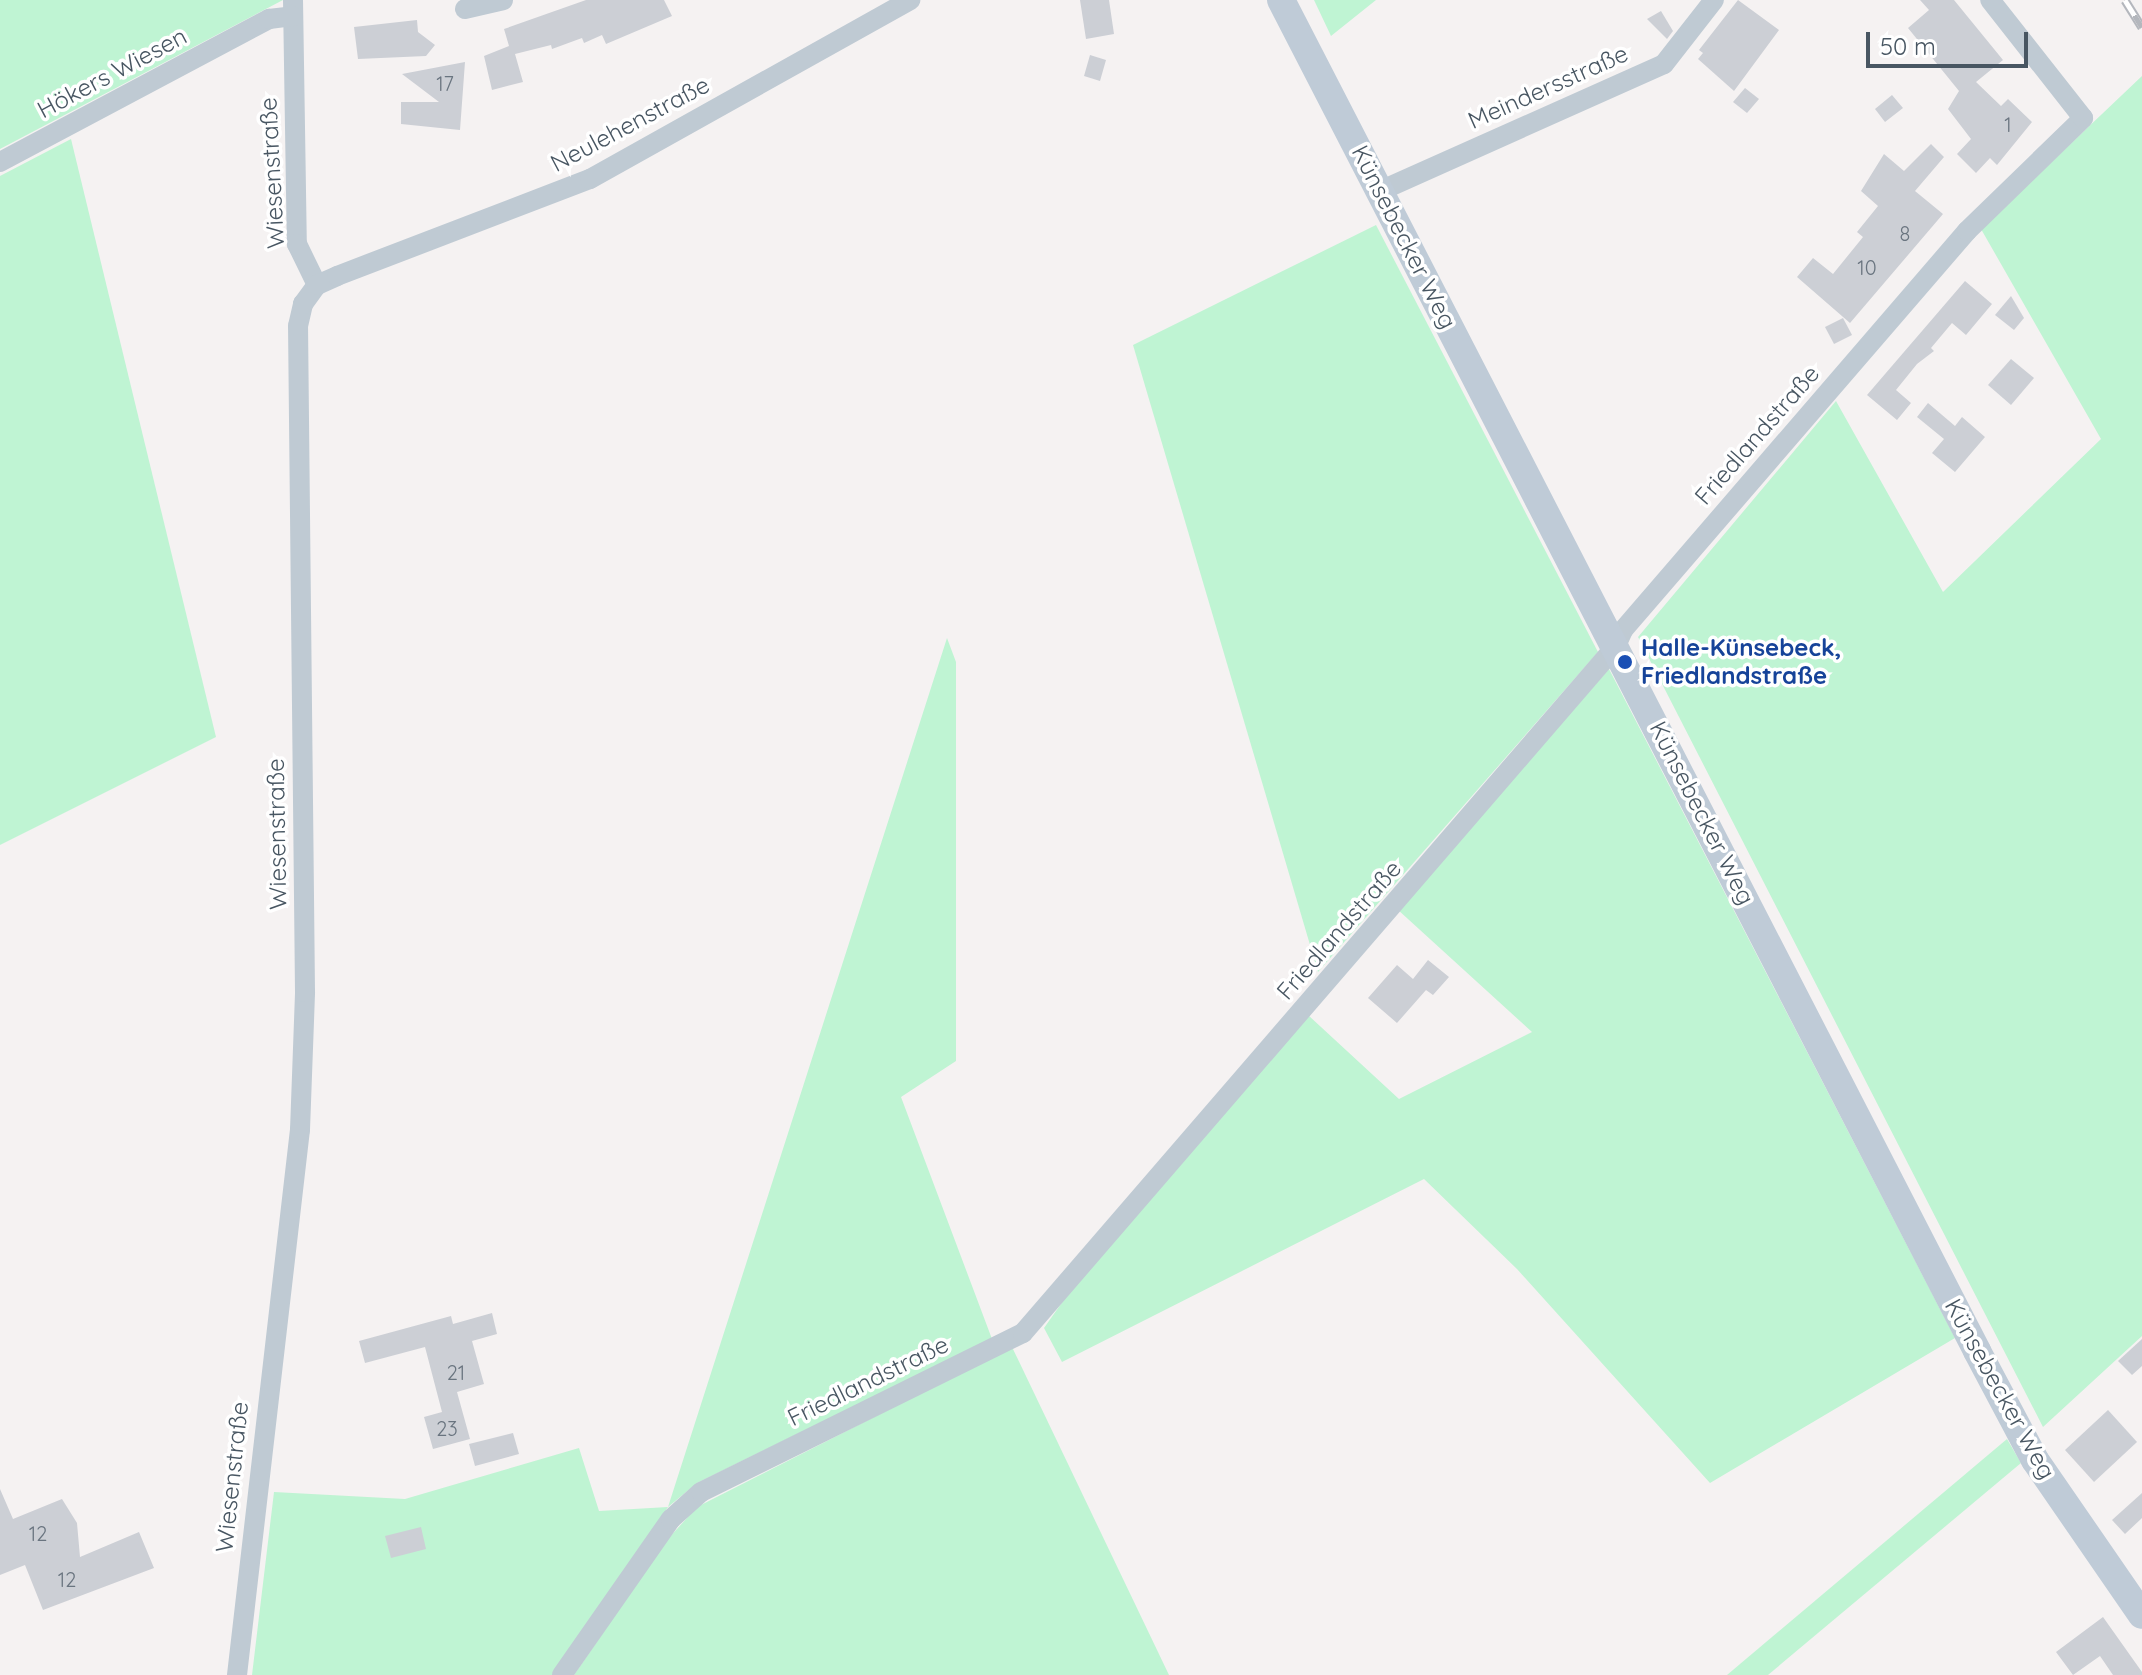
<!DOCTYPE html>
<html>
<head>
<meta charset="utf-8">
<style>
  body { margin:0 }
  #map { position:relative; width:2142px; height:1675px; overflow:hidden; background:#f5f2f2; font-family:Quicksand,sans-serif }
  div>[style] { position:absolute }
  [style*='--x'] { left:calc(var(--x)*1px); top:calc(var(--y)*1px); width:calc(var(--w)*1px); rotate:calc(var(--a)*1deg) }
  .green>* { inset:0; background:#bff4d3 }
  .building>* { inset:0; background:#cccfd5 }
  .street>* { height:20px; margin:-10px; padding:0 10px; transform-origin:10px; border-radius:10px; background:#bfcad3 }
  .secondary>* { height:28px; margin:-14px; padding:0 14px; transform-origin:14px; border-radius:14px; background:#bfcbd7 }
  .rail>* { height:9px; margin-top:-4.5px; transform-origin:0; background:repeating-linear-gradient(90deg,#fff 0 18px,#b4b7bd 0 36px); box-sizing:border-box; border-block:2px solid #b4b7bd }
  .dots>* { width:22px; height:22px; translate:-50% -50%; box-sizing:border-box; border:4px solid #fff; border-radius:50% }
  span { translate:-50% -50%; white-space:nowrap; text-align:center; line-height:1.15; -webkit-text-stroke:7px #fff; paint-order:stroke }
  .number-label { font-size:20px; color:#69747f }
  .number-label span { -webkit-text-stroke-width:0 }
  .street-label { font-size:24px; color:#485662 }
  .transit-label { font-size:24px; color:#164399; font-weight:700 }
  .left { translate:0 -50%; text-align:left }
  .scale { position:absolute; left:1866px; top:32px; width:162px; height:36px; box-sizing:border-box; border:4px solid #485662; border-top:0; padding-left:10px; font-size:24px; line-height:28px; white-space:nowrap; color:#485662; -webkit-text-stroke:6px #fff; paint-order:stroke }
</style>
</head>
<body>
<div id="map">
  <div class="green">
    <i style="clip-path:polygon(0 0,283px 0,0 149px)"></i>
    <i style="clip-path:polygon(1314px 0,1376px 0,1331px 36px)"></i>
    <i style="clip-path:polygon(2142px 76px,2142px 1336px,2043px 1427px,1638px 637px,1836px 401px,1943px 592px,2101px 439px,1981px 229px)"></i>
    <i style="clip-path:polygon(71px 139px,216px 737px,0 845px,0 176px)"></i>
    <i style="clip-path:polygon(1376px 225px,1598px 652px,1318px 972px,1133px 345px)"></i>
    <i style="clip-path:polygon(947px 638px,956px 662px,956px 1061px,901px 1097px,992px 1339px,697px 1483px,668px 1507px,552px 1675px,252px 1675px,274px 1492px,405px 1499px,579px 1448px,599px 1511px,668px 1507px)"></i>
    <i style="clip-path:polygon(1609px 669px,1955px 1338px,1710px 1483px,1517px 1269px,1424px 1179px,1062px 1362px,1044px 1328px,1097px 1253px,1308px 1015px,1399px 1099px,1532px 1032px,1397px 909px)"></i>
    <i style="clip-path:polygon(1012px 1347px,1169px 1675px,574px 1675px,666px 1541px,697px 1507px)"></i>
    <i style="clip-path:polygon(2007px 1439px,2021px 1463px,1768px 1675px,1727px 1675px)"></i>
  </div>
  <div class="building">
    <i style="clip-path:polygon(586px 0,664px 0,672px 16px,606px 44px,602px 35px,584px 43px,582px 38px,552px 49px,551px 45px,515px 54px,523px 82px,492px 90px,484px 56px,509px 46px,504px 29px)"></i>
    <i style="clip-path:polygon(1080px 0,1109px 0,1114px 34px,1086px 39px)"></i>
    <i style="clip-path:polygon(1738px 0,1779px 30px,1734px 91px,1698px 59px,1703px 53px,1699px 50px)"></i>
    <i style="clip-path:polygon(1920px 0,1954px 0,2003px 60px,1976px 82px,2001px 106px,2008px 99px,2032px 122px,1997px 165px,1990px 158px,1976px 173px,1957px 154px,1971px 139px,1948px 109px,1959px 91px,1908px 28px,1929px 10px)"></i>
    <i style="clip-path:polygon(1661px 11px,1673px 31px,1667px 39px,1647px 19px)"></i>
    <i style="clip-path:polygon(417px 20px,418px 32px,435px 45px,426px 56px,358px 59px,354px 27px)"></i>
    <i style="clip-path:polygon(1090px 55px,1106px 60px,1100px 81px,1084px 76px)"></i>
    <i style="clip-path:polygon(465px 62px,460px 130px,401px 124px,401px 102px,439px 102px,402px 74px)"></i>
    <i style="clip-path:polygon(1745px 88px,1759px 99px,1747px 113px,1733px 102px)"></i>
    <i style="clip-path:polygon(1892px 95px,1903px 108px,1885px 122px,1875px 109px)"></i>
    <i style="clip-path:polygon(1931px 144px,1944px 157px,1915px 191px,1943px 214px,1850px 323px,1797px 277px,1813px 258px,1833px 274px,1863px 237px,1857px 232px,1878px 206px,1861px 191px,1884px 154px,1904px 171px)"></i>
    <i style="clip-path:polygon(1965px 281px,1992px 304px,1966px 335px,1952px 323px,1931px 348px,1934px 351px,1917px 364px,1896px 390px,1911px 403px,1897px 420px,1867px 395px)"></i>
    <i style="clip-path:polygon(2011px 296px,2024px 318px,2014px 330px,1995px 315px)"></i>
    <i style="clip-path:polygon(1843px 318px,1852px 335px,1834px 344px,1825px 327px)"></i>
    <i style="clip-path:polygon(2011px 359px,2034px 378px,2011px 405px,1988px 385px)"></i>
    <i style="clip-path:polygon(1928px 403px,1955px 426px,1962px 417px,1985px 437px,1955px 472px,1932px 453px,1944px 439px,1917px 417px)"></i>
    <i style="clip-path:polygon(1428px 960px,1449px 977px,1433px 995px,1426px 990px,1397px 1023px,1368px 998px,1397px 965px,1413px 979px)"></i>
    <i style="clip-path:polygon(492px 1313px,497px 1334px,472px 1341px,484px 1384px,457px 1392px,470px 1439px,433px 1449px,424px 1417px,442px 1412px,425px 1347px,365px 1363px,359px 1341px,451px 1316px,453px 1324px)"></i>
    <i style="clip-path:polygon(2142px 1339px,2142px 1366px,2132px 1375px,2118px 1361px)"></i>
    <i style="clip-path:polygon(2108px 1410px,2137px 1442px,2094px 1482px,2065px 1450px)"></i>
    <i style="clip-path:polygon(513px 1433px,519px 1454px,475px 1466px,469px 1444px)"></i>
    <i style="clip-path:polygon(0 1489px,13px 1519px,62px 1499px,77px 1523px,80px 1557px,139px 1532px,154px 1568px,43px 1610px,25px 1565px,0 1575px)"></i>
    <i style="clip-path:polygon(2142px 1493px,2142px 1518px,2125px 1534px,2112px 1520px)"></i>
    <i style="clip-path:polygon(421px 1527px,426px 1549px,391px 1558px,385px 1536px)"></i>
    <i style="clip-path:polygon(2103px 1617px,2142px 1672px,2142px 1675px,2113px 1675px,2100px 1656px,2073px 1675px,2056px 1652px)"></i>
  </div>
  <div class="street">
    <i style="--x:293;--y:0;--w:244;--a:89.1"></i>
    <i style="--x:297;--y:244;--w:46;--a:64"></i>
    <i style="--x:465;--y:9;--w:39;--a:-13"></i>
    <i style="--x:0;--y:162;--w:305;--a:-28"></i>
    <i style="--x:269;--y:19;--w:24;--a:-7"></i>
    <i style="--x:1380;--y:191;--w:311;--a:-24.1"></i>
    <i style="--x:1664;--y:64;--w:81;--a:-52"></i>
    <i style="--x:237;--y:1675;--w:549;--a:-83.41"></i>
    <i style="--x:300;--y:1130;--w:138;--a:-87.9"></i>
    <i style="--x:305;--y:992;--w:666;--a:-90.6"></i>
    <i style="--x:298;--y:326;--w:23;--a:-77"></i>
    <i style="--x:303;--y:304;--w:24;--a:-54"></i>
    <i style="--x:317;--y:285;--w:22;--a:-24"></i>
    <i style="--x:337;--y:276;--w:271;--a:-21"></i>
    <i style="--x:590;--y:179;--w:367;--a:-29.2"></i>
    <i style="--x:562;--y:1675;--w:190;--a:-55.1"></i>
    <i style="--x:671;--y:1519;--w:40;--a:-42"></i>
    <i style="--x:701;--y:1492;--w:359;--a:-26.3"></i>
    <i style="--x:1023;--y:1333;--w:908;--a:-49.2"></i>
    <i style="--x:1616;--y:646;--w:17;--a:-66"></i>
    <i style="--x:1623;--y:630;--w:527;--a:-49.23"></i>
    <i style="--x:1967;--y:231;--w:162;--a:-44.2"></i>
    <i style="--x:2083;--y:118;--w:150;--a:-128.2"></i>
  </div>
  <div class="secondary">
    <i style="--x:1281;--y:0;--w:1520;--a:62.74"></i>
    <i style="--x:1977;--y:1351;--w:123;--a:62"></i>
    <i style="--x:2035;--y:1460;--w:188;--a:55.4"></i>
  </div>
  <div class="rail">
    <i style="--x:2125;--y:0;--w:32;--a:58"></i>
  </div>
  <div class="dots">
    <i style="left:1625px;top:662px;background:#1a4fb4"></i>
  </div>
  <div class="number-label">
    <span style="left:445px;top:83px">17</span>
    <span style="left:2008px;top:124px">1</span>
    <span style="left:1905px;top:233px">8</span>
    <span style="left:1867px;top:267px">10</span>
    <span style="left:456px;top:1372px">21</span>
    <span style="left:447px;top:1428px">23</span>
    <span style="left:38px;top:1533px">12</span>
    <span style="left:67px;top:1579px">12</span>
  </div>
  <div class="street-label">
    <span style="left:112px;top:73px;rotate:-28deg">Hökers Wiesen</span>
    <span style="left:1548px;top:87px;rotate:-24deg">Meindersstraße</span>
    <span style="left:630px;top:124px;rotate:-28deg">Neulehenstraße</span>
    <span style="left:272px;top:173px;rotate:-93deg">Wiesenstraße</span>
    <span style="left:1404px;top:237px;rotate:63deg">Künsebecker Weg</span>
    <span style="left:1757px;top:435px;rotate:-49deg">Friedlandstraße</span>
    <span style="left:1702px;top:813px;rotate:63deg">Künsebecker Weg</span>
    <span style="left:277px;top:834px;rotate:-91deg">Wiesenstraße</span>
    <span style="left:1339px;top:930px;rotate:-49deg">Friedlandstraße</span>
    <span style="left:868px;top:1381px;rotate:-26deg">Friedlandstraße</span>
    <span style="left:2000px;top:1389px;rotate:61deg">Künsebecker Weg</span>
    <span style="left:232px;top:1477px;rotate:-84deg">Wiesenstraße</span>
  </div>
  <div class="transit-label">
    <span class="left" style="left:1641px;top:662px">Halle-Künsebeck,<br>Friedlandstraße</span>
  </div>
  <div class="scale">50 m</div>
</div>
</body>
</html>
